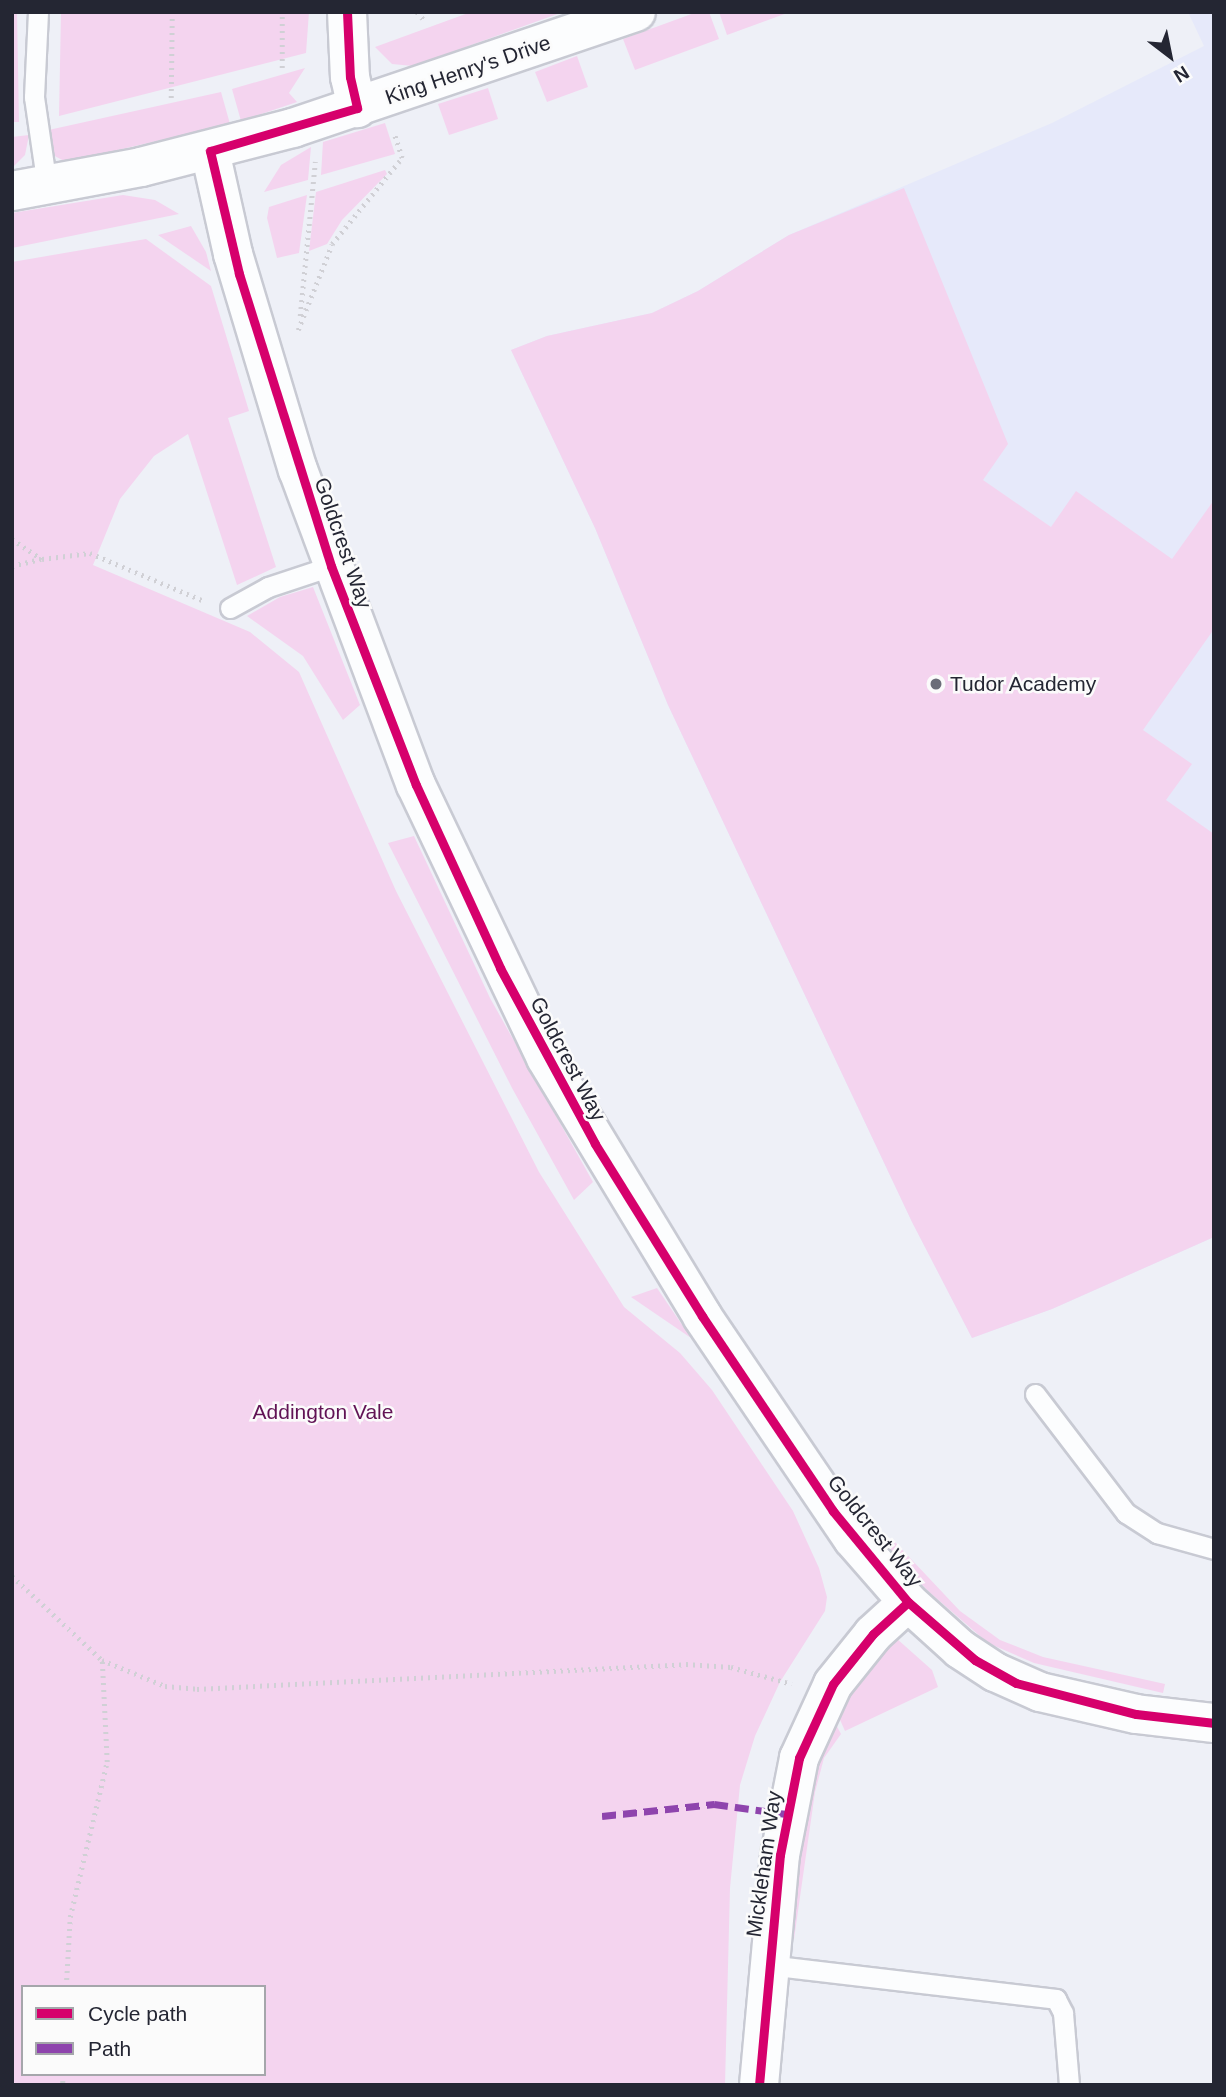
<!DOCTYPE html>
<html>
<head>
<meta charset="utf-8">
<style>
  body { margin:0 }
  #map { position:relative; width:1226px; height:2097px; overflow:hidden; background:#eef0f7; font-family:Helvetica,sans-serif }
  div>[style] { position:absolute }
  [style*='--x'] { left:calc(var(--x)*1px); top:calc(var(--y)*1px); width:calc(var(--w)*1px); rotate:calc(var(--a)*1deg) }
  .built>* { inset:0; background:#e6e9fa }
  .green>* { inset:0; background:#f4d4ef }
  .path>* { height:4.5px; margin-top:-2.25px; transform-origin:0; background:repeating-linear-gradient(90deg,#d0d0d5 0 2px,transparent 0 7px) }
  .roads { filter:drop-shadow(2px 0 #c8cad3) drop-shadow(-2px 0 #c8cad3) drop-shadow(0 2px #c8cad3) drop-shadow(0 -2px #c8cad3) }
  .lane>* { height:19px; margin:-9.5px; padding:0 9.5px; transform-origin:9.5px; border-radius:9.5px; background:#fcfdfe }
  .street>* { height:38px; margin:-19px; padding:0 19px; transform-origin:19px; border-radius:19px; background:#fcfdfe }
  .secondary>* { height:38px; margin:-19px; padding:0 19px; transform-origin:19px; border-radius:19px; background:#fcfdfe }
  .quiet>* { height:7px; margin-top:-3.5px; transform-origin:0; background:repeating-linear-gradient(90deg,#8e44ad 0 14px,transparent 0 21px) }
  .cycleway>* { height:9px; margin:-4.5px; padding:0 4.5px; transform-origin:4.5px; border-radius:4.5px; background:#d6006c }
  .dots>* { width:19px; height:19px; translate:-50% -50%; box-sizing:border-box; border:4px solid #fbfbfb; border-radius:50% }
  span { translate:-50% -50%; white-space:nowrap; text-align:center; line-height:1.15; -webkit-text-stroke:5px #fbfbfb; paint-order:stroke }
  .street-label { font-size:21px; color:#242633 }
  .poi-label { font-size:21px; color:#242633 }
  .left { translate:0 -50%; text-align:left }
  .park-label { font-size:21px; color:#611355 }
  .frame { position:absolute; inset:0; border:14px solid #242633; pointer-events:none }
  .legend { position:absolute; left:21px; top:1985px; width:245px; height:91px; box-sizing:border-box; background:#fbfbfb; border:2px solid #a5a6ab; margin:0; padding:9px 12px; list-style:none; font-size:21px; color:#242633 }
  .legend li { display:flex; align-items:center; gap:14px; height:35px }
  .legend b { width:35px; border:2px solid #a5a6ab }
  .north { position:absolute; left:1135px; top:21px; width:70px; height:70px; -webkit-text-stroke:5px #fbfbfb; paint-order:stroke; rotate:148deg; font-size:19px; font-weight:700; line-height:28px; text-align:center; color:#242633 }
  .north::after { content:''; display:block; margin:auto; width:24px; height:32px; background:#242633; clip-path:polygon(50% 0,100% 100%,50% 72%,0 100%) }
</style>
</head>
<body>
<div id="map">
  <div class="built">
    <i style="clip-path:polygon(1188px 12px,1214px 12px,1214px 1237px,1052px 1309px,972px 1338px,912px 1222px,668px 705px,595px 528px,511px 350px,547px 336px,652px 313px,698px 291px,789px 235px,1052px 123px,1204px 46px)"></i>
  </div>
  <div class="green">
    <i style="clip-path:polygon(12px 12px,17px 12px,19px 122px,12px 122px)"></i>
    <i style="clip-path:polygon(61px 12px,309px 12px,306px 53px,59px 116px)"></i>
    <i style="clip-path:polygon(471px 12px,563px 12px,413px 66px,392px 64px,375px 47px)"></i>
    <i style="clip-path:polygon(697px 12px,709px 12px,719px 39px,635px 70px,623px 39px)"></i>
    <i style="clip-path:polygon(719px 12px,790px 12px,727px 35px)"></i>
    <i style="clip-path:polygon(577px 56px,588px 87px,547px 102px,535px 72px)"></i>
    <i style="clip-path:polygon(305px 68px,289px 93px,297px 102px,241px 121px,232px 89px)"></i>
    <i style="clip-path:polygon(488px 88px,498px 119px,449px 135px,438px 104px)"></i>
    <i style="clip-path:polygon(221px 92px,230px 124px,66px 162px,49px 153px,44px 131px)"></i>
    <i style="clip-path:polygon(385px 123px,395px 154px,321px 175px,323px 142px)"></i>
    <i style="clip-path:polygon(29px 135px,25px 155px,12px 168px,12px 137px)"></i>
    <i style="clip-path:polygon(311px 147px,308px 180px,264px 192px,281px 165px)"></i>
    <i style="clip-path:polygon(385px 170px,387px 174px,342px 220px,327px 244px,309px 251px,316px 192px)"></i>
    <i style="clip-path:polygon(904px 188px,1008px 444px,983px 480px,1051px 527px,1076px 491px,1172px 559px,1214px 500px,1214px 629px,1143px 730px,1192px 764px,1166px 800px,1214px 834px,1214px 1237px,1052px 1309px,972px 1338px,912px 1222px,668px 705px,595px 528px,511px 350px,547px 336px,652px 313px,698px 291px,789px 235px)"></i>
    <i style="clip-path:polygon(123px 195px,155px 200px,179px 214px,12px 248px,12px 213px)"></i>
    <i style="clip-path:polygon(307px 195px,299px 253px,277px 258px,267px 218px,269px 207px)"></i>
    <i style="clip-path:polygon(191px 226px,206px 252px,211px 271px,158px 235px)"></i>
    <i style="clip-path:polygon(evenodd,146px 239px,211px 286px,249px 411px,228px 418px,276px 567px,237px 585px,188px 434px,154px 456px,120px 499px,93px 565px,250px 632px,299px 672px,396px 891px,539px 1172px,624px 1307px,680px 1353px,712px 1390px,793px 1511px,819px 1568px,827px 1597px,825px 1611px,780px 1682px,755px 1736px,740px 1785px,730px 1888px,725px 2085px,12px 2085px,12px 262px,146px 239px,23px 1987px,264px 1987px,264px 2074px,23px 2074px,23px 1987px)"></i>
    <i style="clip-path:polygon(313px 587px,360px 705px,343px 720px,303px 656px,247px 616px,280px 597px)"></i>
    <i style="clip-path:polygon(414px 836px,490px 998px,593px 1182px,574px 1200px,512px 1088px,388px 843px)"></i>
    <i style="clip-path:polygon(657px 1288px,691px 1338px,631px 1297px)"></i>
    <i style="clip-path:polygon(895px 1542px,960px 1611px,1000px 1640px,1043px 1657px,1165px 1684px,1163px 1693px,1034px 1663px,988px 1643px,928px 1591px,888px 1547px)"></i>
    <i style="clip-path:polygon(896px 1638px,932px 1670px,938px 1687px,845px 1731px,837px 1713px,845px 1688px)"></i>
    <i style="clip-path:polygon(831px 1715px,841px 1734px,824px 1758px,815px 1792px,794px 1939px,783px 1938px,799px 1818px)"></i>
  </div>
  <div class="path">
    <i style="--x:417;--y:12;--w:13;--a:48"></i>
    <i style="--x:282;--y:68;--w:56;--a:-90"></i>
    <i style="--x:171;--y:98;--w:86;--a:-89.3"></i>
    <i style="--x:300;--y:316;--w:155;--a:-84.4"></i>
    <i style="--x:298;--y:330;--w:92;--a:-68.4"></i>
    <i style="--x:332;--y:244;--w:111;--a:-50.9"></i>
    <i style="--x:402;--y:158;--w:25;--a:-108"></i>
    <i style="--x:12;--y:539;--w:36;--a:34"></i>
    <i style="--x:42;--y:559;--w:48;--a:-7.1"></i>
    <i style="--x:90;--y:553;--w:124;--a:22.8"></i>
    <i style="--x:12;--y:566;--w:30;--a:-14"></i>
    <i style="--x:12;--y:1576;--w:123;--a:43"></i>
    <i style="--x:102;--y:1660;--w:68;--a:22.4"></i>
    <i style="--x:165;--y:1686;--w:32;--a:5"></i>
    <i style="--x:197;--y:1689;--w:490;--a:-2.9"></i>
    <i style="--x:686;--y:1664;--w:45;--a:3.8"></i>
    <i style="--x:731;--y:1667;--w:63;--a:15.6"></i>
    <i style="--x:66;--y:1987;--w:70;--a:-86.7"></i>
    <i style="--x:70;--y:1917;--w:159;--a:-76.6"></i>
    <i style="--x:107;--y:1762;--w:102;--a:-92.8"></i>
    <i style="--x:63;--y:2074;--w:11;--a:90"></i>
  </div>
  <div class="roads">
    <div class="lane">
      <i style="--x:38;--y:12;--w:85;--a:92.7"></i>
      <i style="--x:34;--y:97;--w:90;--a:81.7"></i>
      <i style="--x:230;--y:608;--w:43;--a:-28.9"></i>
      <i style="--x:268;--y:587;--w:66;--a:-18.4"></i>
      <i style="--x:1035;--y:1394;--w:150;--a:52.6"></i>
      <i style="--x:1126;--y:1513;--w:37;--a:33"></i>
      <i style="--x:1157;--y:1533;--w:59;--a:15.7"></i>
      <i style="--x:768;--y:1965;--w:290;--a:6.7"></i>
      <i style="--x:1056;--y:1999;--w:16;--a:63"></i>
      <i style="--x:1063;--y:2013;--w:72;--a:85.2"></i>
    </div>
    <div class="street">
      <i style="--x:759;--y:2085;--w:231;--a:-84.8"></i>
      <i style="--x:780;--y:1855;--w:99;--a:-78.9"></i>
      <i style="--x:799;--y:1758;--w:81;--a:-65.3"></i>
      <i style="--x:833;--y:1684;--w:64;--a:-51.3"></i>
      <i style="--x:873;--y:1634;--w:47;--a:-42.4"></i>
    </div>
    <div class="secondary">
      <i style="--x:347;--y:12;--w:65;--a:87.4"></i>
      <i style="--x:350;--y:77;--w:32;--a:77"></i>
      <i style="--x:210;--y:151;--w:106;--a:77.4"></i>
      <i style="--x:233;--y:254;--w:226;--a:73.3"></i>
      <i style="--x:298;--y:470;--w:336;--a:69.5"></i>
      <i style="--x:416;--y:785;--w:302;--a:64.5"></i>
      <i style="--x:546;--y:1058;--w:301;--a:58.8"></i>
      <i style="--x:702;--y:1316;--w:269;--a:55.9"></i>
      <i style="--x:853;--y:1539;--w:84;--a:48.9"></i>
      <i style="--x:908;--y:1602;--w:70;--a:42.1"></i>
      <i style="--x:960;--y:1649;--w:42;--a:33.3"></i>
      <i style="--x:995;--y:1672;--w:49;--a:24"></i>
      <i style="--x:1040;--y:1692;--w:98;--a:12.9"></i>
      <i style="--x:1136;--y:1714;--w:79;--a:6.6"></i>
      <i style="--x:12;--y:191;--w:131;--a:-10.5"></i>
      <i style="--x:141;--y:167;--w:157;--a:-14.4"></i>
      <i style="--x:293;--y:128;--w:362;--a:-18.7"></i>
    </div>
  </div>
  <div class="quiet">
    <i style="--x:602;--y:1816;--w:113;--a:-6.1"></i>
    <i style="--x:714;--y:1804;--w:73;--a:7.9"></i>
  </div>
  <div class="cycleway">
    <i style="--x:347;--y:12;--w:65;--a:87.4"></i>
    <i style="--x:350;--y:77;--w:32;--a:77"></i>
    <i style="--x:357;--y:108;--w:153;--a:163.7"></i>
    <i style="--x:210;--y:151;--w:126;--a:76.7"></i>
    <i style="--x:239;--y:274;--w:306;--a:72.5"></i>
    <i style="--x:331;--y:566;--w:235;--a:68.8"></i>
    <i style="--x:416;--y:785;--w:201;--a:65.3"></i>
    <i style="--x:500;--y:968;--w:200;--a:61.6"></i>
    <i style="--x:595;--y:1144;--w:203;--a:58.1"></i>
    <i style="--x:702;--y:1316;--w:235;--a:56.1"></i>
    <i style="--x:833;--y:1511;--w:118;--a:50.5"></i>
    <i style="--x:908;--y:1602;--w:89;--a:40.9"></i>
    <i style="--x:975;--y:1660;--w:47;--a:29.3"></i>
    <i style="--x:1016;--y:1683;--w:124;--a:14.5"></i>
    <i style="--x:1136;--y:1714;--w:79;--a:6.6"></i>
    <i style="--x:759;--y:2085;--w:231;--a:-84.8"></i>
    <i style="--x:780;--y:1855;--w:99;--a:-78.9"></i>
    <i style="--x:799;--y:1758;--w:81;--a:-65.3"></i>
    <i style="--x:833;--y:1684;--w:64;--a:-51.3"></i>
    <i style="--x:873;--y:1634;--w:47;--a:-42.4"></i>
  </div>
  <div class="dots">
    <i style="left:936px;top:684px;background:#6b6d78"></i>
  </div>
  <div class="street-label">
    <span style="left:468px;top:70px;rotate:-19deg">King Henry's Drive</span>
    <span style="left:343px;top:543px;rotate:71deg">Goldcrest Way</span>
    <span style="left:568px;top:1059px;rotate:62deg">Goldcrest Way</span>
    <span style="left:875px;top:1531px;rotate:51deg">Goldcrest Way</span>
    <span style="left:764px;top:1864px;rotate:-82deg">Mickleham Way</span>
  </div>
  <div class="poi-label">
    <span class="left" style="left:950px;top:684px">Tudor Academy</span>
  </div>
  <div class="park-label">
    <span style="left:323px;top:1412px">Addington Vale</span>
  </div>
  <div class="frame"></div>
  <ul class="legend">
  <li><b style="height:9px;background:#d6006c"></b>Cycle path</li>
  <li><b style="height:9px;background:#8e44ad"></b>Path</li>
  </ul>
  <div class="north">N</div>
</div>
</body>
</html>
